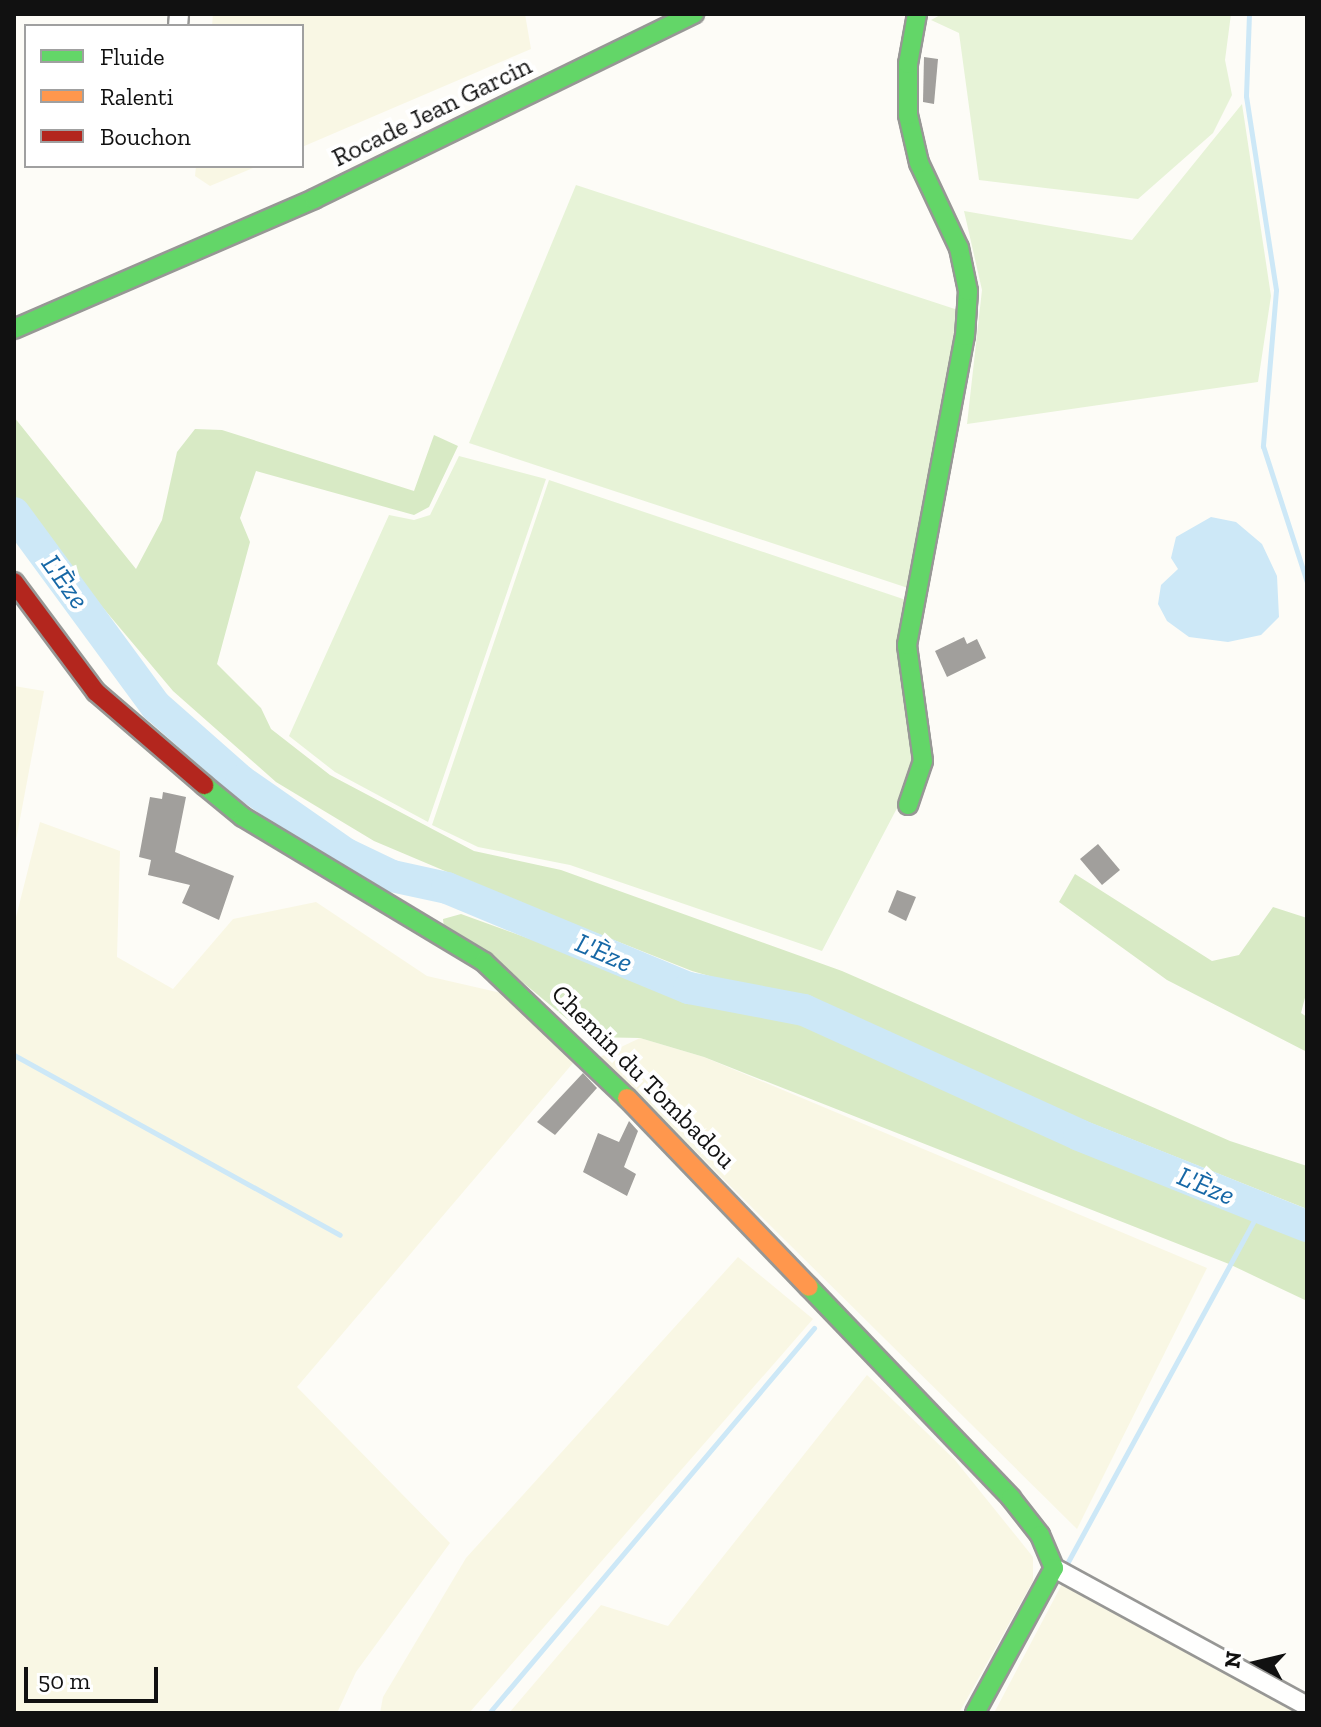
<!DOCTYPE html>
<html>
<head>
<meta charset="utf-8">
<style>
  body { margin:0 }
  #map { position:relative; width:1321px; height:1727px; overflow:hidden; background:#fdfcf7; font-family:"Zilla Slab",serif }
  div>[style] { position:absolute }
  [style*='--x'] { left:calc(var(--x)*1px); top:calc(var(--y)*1px); width:calc(var(--w)*1px); rotate:calc(var(--a)*1deg) }
  .farmland>* { inset:0; background:#f9f7e4 }
  .green>* { inset:0; background:#e7f3d7 }
  .forest>* { inset:0; background:#d8eac5 }
  .water>* { inset:0; background:#cde8f7 }
  .stream>* { height:5px; margin:-2.5px; padding:0 2.5px; transform-origin:2.5px; border-radius:2.5px; background:#cde8f7 }
  .river>* { height:32px; margin:-16px; padding:0 16px; transform-origin:16px; border-radius:16px; background:#cde8f7 }
  .building>* { inset:0; background:#a19f9c }
  .roads { filter:drop-shadow(2px 0 #979795) drop-shadow(-2px 0 #979795) drop-shadow(0 2px #979795) drop-shadow(0 -2px #979795) }
  .street>* { height:18px; margin:-9px; padding:0 9px; transform-origin:9px; border-radius:9px; background:#fffffe }
  .fast>* { height:18px; margin:-9px; padding:0 9px; transform-origin:9px; border-radius:9px; background:#63d668 }
  .slow>* { height:18px; margin:-9px; padding:0 9px; transform-origin:9px; border-radius:9px; background:#ff974d }
  .jam>* { height:18px; margin:-9px; padding:0 9px; transform-origin:9px; border-radius:9px; background:#b3261e }
  span { translate:-50% -50%; white-space:nowrap; text-align:center; line-height:1.15; -webkit-text-stroke:8px #fff; paint-order:stroke }
  .street-label { font-size:26px; color:#111 }
  .water-label { font-size:28px; color:#1768a6; font-style:italic }
  .frame { position:absolute; inset:0; border:16px solid #111; pointer-events:none }
  .legend { position:absolute; left:24px; top:24px; width:280px; height:144px; box-sizing:border-box; background:#fff; border:2px solid #a0a0a0; margin:0; padding:10px 14px; list-style:none; font-size:24px; color:#111 }
  .legend li { display:flex; align-items:center; gap:16px; height:40px }
  .legend b { width:40px; border:2px solid #a0a0a0 }
  .north { position:absolute; left:1217px; top:1623px; width:80px; height:80px; -webkit-text-stroke:6px #fff; paint-order:stroke; rotate:278deg; font-size:22px; font-weight:700; line-height:32px; text-align:center; color:#111 }
  .north::after { content:''; display:block; margin:auto; width:28px; height:36px; background:#111; clip-path:polygon(50% 0,100% 100%,50% 72%,0 100%) }
  .scale { position:absolute; left:24px; top:1667px; width:134px; height:36px; box-sizing:border-box; border:4px solid #111; border-top:0; padding-left:10px; font-size:24px; line-height:28px; white-space:nowrap; color:#111; -webkit-text-stroke:6px #fff; paint-order:stroke }
</style>
</head>
<body>
<div id="map">
  <div class="farmland">
    <i style="clip-path:polygon(213px 14px,525px 14px,531px 49px,302px 147px,302px 26px,212px 26px)"></i>
    <i style="clip-path:polygon(196px 166px,258px 166px,210px 186px,195px 176px)"></i>
    <i style="clip-path:polygon(14px 686px,44px 691px,14px 851px)"></i>
    <i style="clip-path:polygon(40px 822px,120px 851px,117px 957px,173px 989px,233px 919px,316px 902px,427px 976px,519px 997px,579px 1056px,297px 1387px,450px 1543px,356px 1672px,337px 1713px,14px 1713px,14px 925px)"></i>
    <i style="clip-path:polygon(640px 1038px,704px 1057px,1207px 1268px,1077px 1529px,600px 1057px)"></i>
    <i style="clip-path:polygon(738px 1257px,813px 1319px,469px 1713px,380px 1713px,383px 1697px,466px 1558px)"></i>
    <i style="clip-path:polygon(867px 1375px,955px 1460px,1033px 1557px,1033px 1581px,959px 1713px,509px 1713px,601px 1605px,668px 1626px)"></i>
    <i style="clip-path:polygon(1062px 1584px,1306px 1713px,994px 1713px)"></i>
  </div>
  <div class="green">
    <i style="clip-path:polygon(942px 14px,1231px 14px,1225px 60px,1232px 95px,1213px 133px,1138px 199px,979px 180px,959px 33px,931px 20px)"></i>
    <i style="clip-path:polygon(1242px 104px,1271px 296px,1258px 382px,967px 424px,982px 290px,964px 211px,1132px 240px)"></i>
    <i style="clip-path:polygon(576px 185px,958px 310px,911px 589px,469px 443px)"></i>
    <i style="clip-path:polygon(459px 456px,546px 479px,428px 822px,335px 772px,289px 736px,389px 515px,414px 520px,430px 515px)"></i>
    <i style="clip-path:polygon(549px 480px,909px 601px,916px 772px,822px 951px,570px 865px,478px 847px,432px 825px)"></i>
  </div>
  <div class="forest">
    <i style="clip-path:polygon(14px 417px,136px 569px,162px 520px,177px 452px,195px 429px,222px 430px,414px 491px,434px 435px,458px 446px,429px 507px,414px 515px,256px 471px,240px 518px,250px 542px,217px 664px,261px 708px,271px 729px,330px 775px,474px 851px,561px 870px,842px 971px,1230px 1141px,1307px 1166px,1307px 1209px,867px 1034px,800px 1002px,692px 971px,518px 902px,374px 841px,276px 782px,173px 691px,14px 502px)"></i>
    <i style="clip-path:polygon(1075px 874px,1212px 961px,1239px 955px,1273px 907px,1307px 918px,1307px 990px,1301px 1013px,1307px 1017px,1307px 1052px,1167px 980px,1059px 902px)"></i>
    <i style="clip-path:polygon(461px 914px,718px 1007px,806px 1016px,1092px 1150px,1307px 1237px,1307px 1301px,1229px 1264px,704px 1057px,640px 1038px,589px 1037px,487px 953px,444px 929px,443px 919px)"></i>
  </div>
  <div class="water">
    <i style="clip-path:polygon(1211px 517px,1236px 522px,1262px 544px,1277px 576px,1279px 617px,1261px 635px,1228px 642px,1189px 637px,1167px 621px,1158px 604px,1161px 585px,1178px 569px,1171px 558px,1176px 537px)"></i>
  </div>
  <div class="stream">
    <i style="--x:1249;--y:14;--w:82;--a:92.1"></i>
    <i style="--x:1246;--y:96;--w:196;--a:81.2"></i>
    <i style="--x:1276;--y:290;--w:157;--a:94.8"></i>
    <i style="--x:1263;--y:446;--w:143;--a:72.1"></i>
    <i style="--x:14;--y:1055;--w:372;--a:28.9"></i>
    <i style="--x:1064;--y:1569;--w:411;--a:-61.4"></i>
    <i style="--x:489;--y:1713;--w:504;--a:-49.83"></i>
  </div>
  <div class="river">
    <i style="--x:14;--y:513;--w:240;--a:53.7"></i>
    <i style="--x:156;--y:706;--w:113;--a:41.4"></i>
    <i style="--x:241;--y:781;--w:128;--a:34.8"></i>
    <i style="--x:346;--y:854;--w:51;--a:25.6"></i>
    <i style="--x:392;--y:876;--w:56;--a:12.3"></i>
    <i style="--x:447;--y:888;--w:262;--a:22.5"></i>
    <i style="--x:689;--y:988;--w:117;--a:10.8"></i>
    <i style="--x:804;--y:1010;--w:302;--a:24.4"></i>
    <i style="--x:1079;--y:1135;--w:245;--a:21.8"></i>
  </div>
  <div class="building">
    <i style="clip-path:polygon(924px 57px,938px 59px,934px 104px,923px 102px)"></i>
    <i style="clip-path:polygon(964px 637px,967px 644px,977px 639px,986px 658px,947px 677px,935px 651px)"></i>
    <i style="clip-path:polygon(163px 792px,186px 797px,175px 852px,234px 876px,219px 920px,182px 903px,190px 885px,148px 875px,151px 860px,139px 857px,150px 797px,162px 799px)"></i>
    <i style="clip-path:polygon(1098px 844px,1120px 870px,1102px 885px,1080px 859px)"></i>
    <i style="clip-path:polygon(897px 890px,916px 897px,906px 921px,888px 912px)"></i>
    <i style="clip-path:polygon(583px 1073px,597px 1088px,555px 1135px,537px 1122px)"></i>
    <i style="clip-path:polygon(629px 1121px,638px 1131px,624px 1167px,636px 1174px,627px 1196px,583px 1172px,598px 1133px,619px 1142px)"></i>
  </div>
  <div class="roads">
    <div class="street">
      <i style="--x:178;--y:26;--w:12;--a:-85"></i>
      <i style="--x:1054;--y:1568;--w:288;--a:28.6"></i>
    </div>
    <div class="fast">
      <i style="--x:14;--y:329;--w:327;--a:-23.4"></i>
      <i style="--x:314;--y:199;--w:423;--a:-26"></i>
      <i style="--x:204;--y:785;--w:50;--a:39.4"></i>
      <i style="--x:243;--y:817;--w:281;--a:31"></i>
      <i style="--x:484;--y:962;--w:197;--a:43.6"></i>
      <i style="--x:908;--y:805;--w:46;--a:-71.2"></i>
      <i style="--x:923;--y:761;--w:117;--a:-97.9"></i>
      <i style="--x:907;--y:645;--w:314;--a:-79.4"></i>
      <i style="--x:965;--y:336;--w:45;--a:-86.2"></i>
      <i style="--x:968;--y:291;--w:44;--a:-101.8"></i>
      <i style="--x:959;--y:248;--w:94;--a:-115.2"></i>
      <i style="--x:919;--y:163;--w:49;--a:-102.9"></i>
      <i style="--x:908;--y:115;--w:51;--a:-90"></i>
      <i style="--x:908;--y:64;--w:51;--a:-79.8"></i>
      <i style="--x:809;--y:1287;--w:292;--a:46.2"></i>
      <i style="--x:1011;--y:1498;--w:47;--a:51.9"></i>
      <i style="--x:1040;--y:1535;--w:36;--a:67"></i>
      <i style="--x:1054;--y:1568;--w:165;--a:118.6"></i>
    </div>
    <div class="slow">
      <i style="--x:627;--y:1098;--w:262;--a:46.1"></i>
    </div>
    <div class="jam">
      <i style="--x:14;--y:582;--w:137;--a:53.3"></i>
      <i style="--x:96;--y:692;--w:143;--a:40.7"></i>
    </div>
  </div>
  <div class="street-label">
    <span style="left:432px;top:112px;rotate:-26deg">Rocade Jean Garcin</span>
    <span style="left:643px;top:1077px;rotate:45deg">Chemin du Tombadou</span>
  </div>
  <div class="water-label">
    <span style="left:65px;top:582px;rotate:54deg">L'Èze</span>
    <span style="left:604px;top:953px;rotate:23deg">L'Èze</span>
    <span style="left:1206px;top:1186px;rotate:22deg">L'Èze</span>
  </div>
  <div class="frame"></div>
  <ul class="legend">
  <li><b style="height:10px;background:#63d668"></b>Fluide</li>
  <li><b style="height:10px;background:#ff974d"></b>Ralenti</li>
  <li><b style="height:10px;background:#b3261e"></b>Bouchon</li>
  </ul>
  <div class="north">N</div>
  <div class="scale">50 m</div>
</div>
</body>
</html>
